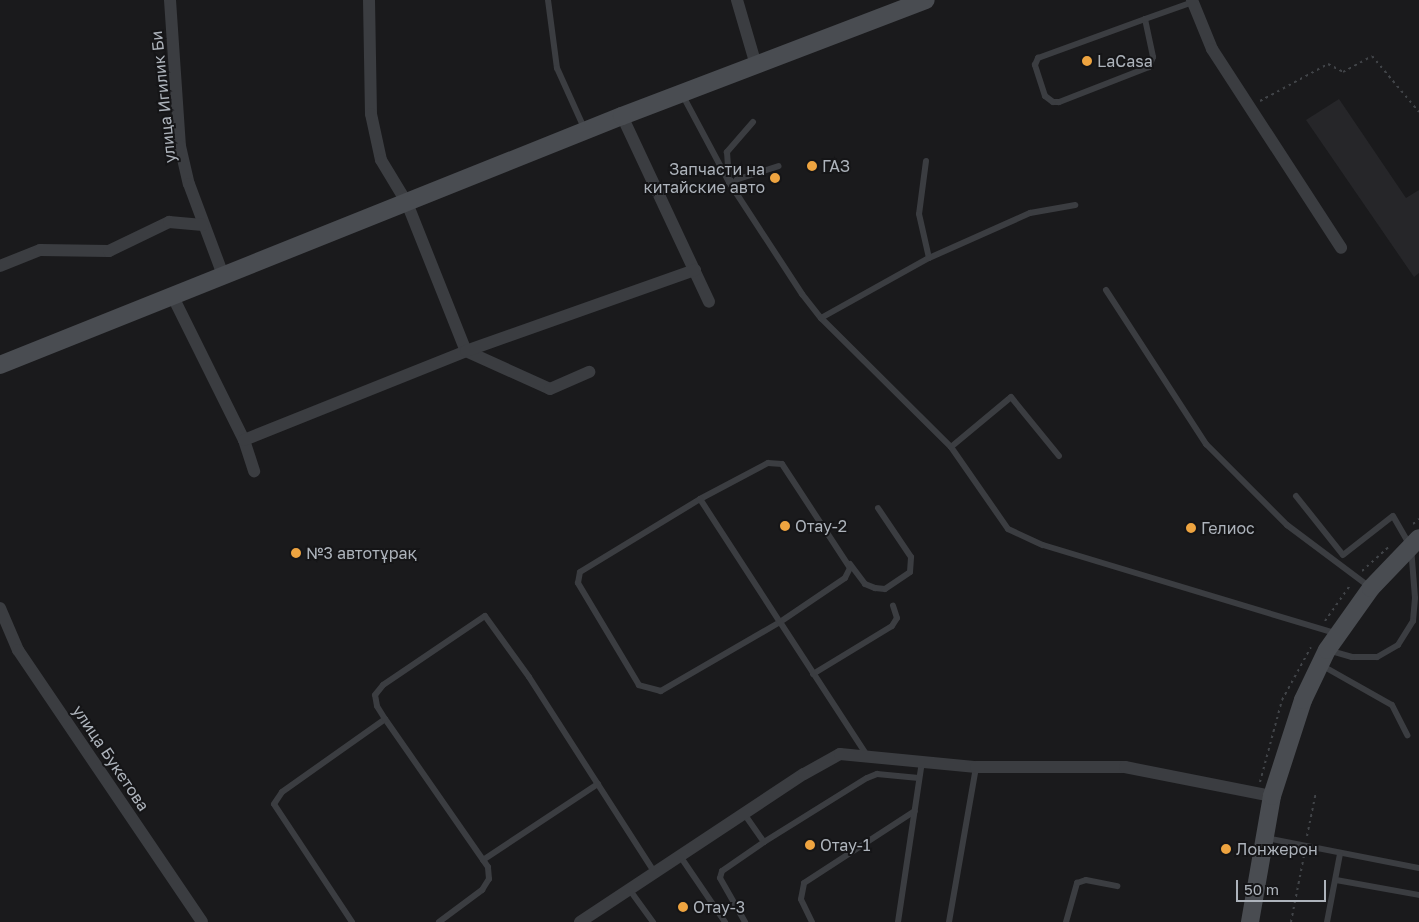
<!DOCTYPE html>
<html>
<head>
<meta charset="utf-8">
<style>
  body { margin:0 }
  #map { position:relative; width:1419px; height:922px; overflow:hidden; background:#1a1a1c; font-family:"Golos Text",sans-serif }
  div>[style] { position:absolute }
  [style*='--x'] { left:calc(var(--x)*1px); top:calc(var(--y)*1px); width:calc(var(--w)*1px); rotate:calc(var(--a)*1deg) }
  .built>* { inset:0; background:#262629 }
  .path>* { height:2px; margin-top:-1px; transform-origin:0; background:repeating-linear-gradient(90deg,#414448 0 2.5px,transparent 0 6.5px) }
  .service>* { height:6px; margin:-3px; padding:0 3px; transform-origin:3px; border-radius:3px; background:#3b3d41 }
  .minor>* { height:12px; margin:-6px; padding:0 6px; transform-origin:6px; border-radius:6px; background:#3b3d41 }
  .secondary>* { height:18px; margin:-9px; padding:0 9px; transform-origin:9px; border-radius:9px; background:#494c51 }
  .dots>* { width:14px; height:14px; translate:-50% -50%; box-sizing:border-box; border:2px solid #151517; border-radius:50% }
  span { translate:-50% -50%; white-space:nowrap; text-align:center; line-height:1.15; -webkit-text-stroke:4px #151517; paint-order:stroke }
  .poi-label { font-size:16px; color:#adb3bb }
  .left { translate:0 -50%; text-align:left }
  .right { translate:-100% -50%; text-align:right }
  .street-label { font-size:16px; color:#adb3bb }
  .scale { position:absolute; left:1236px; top:880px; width:90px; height:22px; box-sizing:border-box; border:2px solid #adb3bb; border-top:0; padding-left:6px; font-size:15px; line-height:18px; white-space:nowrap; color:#adb3bb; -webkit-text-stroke:4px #151517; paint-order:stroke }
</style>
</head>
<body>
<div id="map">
  <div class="built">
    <i style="clip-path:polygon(1339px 99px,1406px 198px,1419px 190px,1419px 273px,1414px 277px,1306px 120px)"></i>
  </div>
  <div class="path">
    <i style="--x:1260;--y:101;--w:77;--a:-28.6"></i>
    <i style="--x:1328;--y:64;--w:17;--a:28"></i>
    <i style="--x:1343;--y:72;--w:33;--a:-29"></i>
    <i style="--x:1372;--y:56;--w:73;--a:50"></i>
    <i style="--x:1413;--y:524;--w:8;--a:-40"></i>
    <i style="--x:1362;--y:571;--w:38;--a:-42"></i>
    <i style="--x:1325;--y:621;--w:45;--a:-54.9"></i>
    <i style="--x:1260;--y:782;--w:85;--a:-75"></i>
    <i style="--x:1282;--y:700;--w:60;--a:-61.3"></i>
    <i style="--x:1307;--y:836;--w:45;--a:-78.4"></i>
    <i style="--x:1291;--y:922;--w:67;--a:-78.9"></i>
  </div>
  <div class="service">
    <i style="--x:548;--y:0;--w:69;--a:82.5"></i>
    <i style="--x:557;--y:68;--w:68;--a:65.7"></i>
    <i style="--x:1145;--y:19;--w:39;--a:78"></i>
    <i style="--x:1153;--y:57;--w:11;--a:112"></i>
    <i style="--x:1149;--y:67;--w:97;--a:158.7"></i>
    <i style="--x:1059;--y:102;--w:6;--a:180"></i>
    <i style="--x:1053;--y:102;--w:10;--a:-143"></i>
    <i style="--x:1045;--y:96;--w:33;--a:-108"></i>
    <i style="--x:1035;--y:65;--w:8;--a:-67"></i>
    <i style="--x:1038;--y:58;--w:114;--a:-20"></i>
    <i style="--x:1145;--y:19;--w:51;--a:-19.5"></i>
    <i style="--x:682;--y:94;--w:100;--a:61.9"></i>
    <i style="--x:729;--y:182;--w:134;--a:56.9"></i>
    <i style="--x:802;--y:294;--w:31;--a:52"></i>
    <i style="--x:821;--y:318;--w:183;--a:44.8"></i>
    <i style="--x:951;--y:447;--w:100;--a:55.2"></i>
    <i style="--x:1008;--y:529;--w:38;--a:25"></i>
    <i style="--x:1043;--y:545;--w:307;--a:16.8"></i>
    <i style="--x:753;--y:122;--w:40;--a:131"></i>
    <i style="--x:727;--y:152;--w:30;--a:86"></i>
    <i style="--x:729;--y:182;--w:52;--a:-17.7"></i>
    <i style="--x:926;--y:161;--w:53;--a:97.5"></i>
    <i style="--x:919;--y:214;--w:45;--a:77.2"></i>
    <i style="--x:1106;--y:290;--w:184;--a:57"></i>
    <i style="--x:1206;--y:444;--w:115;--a:45"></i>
    <i style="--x:1287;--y:525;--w:104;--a:36.8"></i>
    <i style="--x:821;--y:318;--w:124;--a:-29.1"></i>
    <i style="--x:929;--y:258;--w:111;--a:-24"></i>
    <i style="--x:1030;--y:213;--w:46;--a:-10.1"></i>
    <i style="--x:951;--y:447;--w:78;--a:-39.8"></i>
    <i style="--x:1011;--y:397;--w:76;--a:50.9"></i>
    <i style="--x:1296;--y:496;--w:75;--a:51.5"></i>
    <i style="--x:1343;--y:555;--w:63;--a:-38"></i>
    <i style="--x:1393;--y:516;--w:36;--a:60"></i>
    <i style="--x:1411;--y:547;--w:51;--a:85.5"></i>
    <i style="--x:1415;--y:598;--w:23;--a:95"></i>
    <i style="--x:1413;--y:621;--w:28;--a:122"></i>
    <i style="--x:1398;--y:645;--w:24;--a:150"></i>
    <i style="--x:1377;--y:657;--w:25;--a:180"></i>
    <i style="--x:1352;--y:657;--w:25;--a:-164"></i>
    <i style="--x:700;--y:499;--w:77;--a:-27.9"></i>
    <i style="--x:768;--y:463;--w:14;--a:4"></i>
    <i style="--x:782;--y:464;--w:124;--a:56.8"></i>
    <i style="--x:850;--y:568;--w:11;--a:117"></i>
    <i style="--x:845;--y:578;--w:78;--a:145.9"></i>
    <i style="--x:780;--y:622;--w:138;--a:149.9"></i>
    <i style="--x:661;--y:691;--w:23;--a:-165"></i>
    <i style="--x:639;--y:685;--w:119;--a:-120.9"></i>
    <i style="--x:578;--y:583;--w:11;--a:-80"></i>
    <i style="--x:580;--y:572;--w:140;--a:-31.3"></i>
    <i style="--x:700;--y:499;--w:147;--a:57"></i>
    <i style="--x:780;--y:622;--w:158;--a:56.9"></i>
    <i style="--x:850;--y:564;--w:25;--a:53"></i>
    <i style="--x:865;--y:584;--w:11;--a:22"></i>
    <i style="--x:875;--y:588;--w:10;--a:6"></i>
    <i style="--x:885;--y:589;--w:30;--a:-34"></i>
    <i style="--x:910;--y:572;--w:15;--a:-86"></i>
    <i style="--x:911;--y:557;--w:59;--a:-124"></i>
    <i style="--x:1321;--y:665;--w:81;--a:29.4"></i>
    <i style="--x:1392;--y:705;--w:34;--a:63"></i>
    <i style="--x:813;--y:674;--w:92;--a:-31.3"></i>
    <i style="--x:892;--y:626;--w:9;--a:-58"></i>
    <i style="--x:897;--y:618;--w:13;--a:-108"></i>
    <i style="--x:745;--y:815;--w:33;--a:55"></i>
    <i style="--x:764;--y:842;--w:51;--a:145.4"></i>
    <i style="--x:722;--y:871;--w:7;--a:106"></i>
    <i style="--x:720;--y:878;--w:51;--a:60.4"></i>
    <i style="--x:1266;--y:838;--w:156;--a:11.1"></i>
    <i style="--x:764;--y:842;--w:121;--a:-31.9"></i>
    <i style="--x:867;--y:778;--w:11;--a:-22"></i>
    <i style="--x:877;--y:774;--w:42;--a:5.4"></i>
    <i style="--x:680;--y:856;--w:80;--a:55.7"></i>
    <i style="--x:483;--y:860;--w:138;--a:-33.5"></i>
    <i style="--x:1336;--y:880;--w:84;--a:10.2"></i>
    <i style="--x:629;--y:889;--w:41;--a:54"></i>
    <i style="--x:352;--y:922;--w:141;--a:-123.5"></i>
    <i style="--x:274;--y:804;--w:14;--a:-56"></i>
    <i style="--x:282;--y:792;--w:126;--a:-35.3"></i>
    <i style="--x:439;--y:922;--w:54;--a:-36.7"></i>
    <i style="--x:482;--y:890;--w:13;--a:-58"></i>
    <i style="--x:489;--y:879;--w:12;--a:-95"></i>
    <i style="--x:488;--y:867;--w:180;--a:-124.8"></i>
    <i style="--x:385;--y:719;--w:15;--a:-122"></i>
    <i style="--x:377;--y:706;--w:11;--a:-100"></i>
    <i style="--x:375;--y:695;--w:13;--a:-51"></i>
    <i style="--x:383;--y:685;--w:123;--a:-34.1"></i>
    <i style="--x:485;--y:616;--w:75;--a:54.2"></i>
    <i style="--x:529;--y:677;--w:232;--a:57.3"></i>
    <i style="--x:812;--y:922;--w:25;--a:-116"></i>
    <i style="--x:801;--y:899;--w:16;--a:-79"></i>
    <i style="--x:804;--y:883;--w:132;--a:-33"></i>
    <i style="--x:898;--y:922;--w:163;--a:-81.5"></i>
    <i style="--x:949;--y:922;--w:157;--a:-80.1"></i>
    <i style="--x:1066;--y:922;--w:41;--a:-74.2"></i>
    <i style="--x:1077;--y:883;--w:9;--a:-18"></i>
    <i style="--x:1086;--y:880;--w:32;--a:11"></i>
    <i style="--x:1327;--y:922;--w:69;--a:-79.2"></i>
  </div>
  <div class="minor">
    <i style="--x:170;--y:0;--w:146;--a:86.1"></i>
    <i style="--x:180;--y:146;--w:39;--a:77"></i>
    <i style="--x:189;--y:184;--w:97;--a:69.5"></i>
    <i style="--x:369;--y:0;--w:114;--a:89"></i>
    <i style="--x:371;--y:114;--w:47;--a:77.7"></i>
    <i style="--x:381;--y:160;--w:50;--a:58.8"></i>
    <i style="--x:407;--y:203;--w:159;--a:68.3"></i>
    <i style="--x:466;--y:351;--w:92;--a:24.3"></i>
    <i style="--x:550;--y:389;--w:43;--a:-23.6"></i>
    <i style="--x:737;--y:0;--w:68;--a:73.7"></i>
    <i style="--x:1192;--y:0;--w:53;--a:67.8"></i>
    <i style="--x:1212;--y:49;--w:237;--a:57"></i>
    <i style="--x:622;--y:116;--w:205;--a:64.9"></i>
    <i style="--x:0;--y:266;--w:43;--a:-21.8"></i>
    <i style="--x:40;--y:250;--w:69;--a:0.8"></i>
    <i style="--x:109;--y:251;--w:67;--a:-25.8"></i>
    <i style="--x:169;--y:222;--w:34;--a:5"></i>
    <i style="--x:172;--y:295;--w:162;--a:63.6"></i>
    <i style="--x:244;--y:440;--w:33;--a:72"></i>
    <i style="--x:244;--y:440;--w:239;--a:-21.8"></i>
    <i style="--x:466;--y:351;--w:243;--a:-19.5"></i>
    <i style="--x:0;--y:608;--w:46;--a:66.8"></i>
    <i style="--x:18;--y:650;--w:328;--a:55.9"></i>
    <i style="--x:580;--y:922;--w:268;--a:-33.5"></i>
    <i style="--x:804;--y:774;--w:41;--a:-29.1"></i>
    <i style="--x:840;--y:754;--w:137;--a:5.5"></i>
    <i style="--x:976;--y:767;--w:149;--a:0"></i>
    <i style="--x:1125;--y:767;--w:150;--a:11.2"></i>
  </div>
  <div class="secondary">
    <i style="--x:0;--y:365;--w:670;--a:-21.82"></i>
    <i style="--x:622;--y:116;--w:325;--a:-20.9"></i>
    <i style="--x:1250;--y:922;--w:128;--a:-80.1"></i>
    <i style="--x:1272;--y:796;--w:101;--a:-72.1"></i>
    <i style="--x:1303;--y:700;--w:55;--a:-64.4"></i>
    <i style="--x:1327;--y:650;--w:76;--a:-54.6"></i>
    <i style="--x:1371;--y:588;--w:69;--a:-46.2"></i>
  </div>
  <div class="dots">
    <i style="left:1087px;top:61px;background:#eea440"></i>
    <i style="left:812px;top:166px;background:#eea440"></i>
    <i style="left:775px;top:178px;background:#eea440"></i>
    <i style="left:785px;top:526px;background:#eea440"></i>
    <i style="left:1191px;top:528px;background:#eea440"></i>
    <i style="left:296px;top:553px;background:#eea440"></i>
    <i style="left:810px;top:845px;background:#eea440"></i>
    <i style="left:1226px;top:849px;background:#eea440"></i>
    <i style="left:683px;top:907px;background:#eea440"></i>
  </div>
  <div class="poi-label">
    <span class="left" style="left:1097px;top:61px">LaCasa</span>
    <span class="left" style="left:822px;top:166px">ГАЗ</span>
    <span class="right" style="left:765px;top:178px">Запчасти на<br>китайские авто</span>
    <span class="left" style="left:795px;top:526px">Отау-2</span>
    <span class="left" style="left:1201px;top:528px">Гелиос</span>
    <span class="left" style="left:306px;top:553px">№3 автотұрақ</span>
    <span class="left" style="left:820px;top:845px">Отау-1</span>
    <span class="left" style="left:1236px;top:849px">Лонжерон</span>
    <span class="left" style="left:693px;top:907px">Отау-3</span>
  </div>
  <div class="street-label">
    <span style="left:163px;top:97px;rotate:-96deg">улица Игилик Би</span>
    <span style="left:111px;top:758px;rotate:56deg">улица Букетова</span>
  </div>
  <div class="scale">50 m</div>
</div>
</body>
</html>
